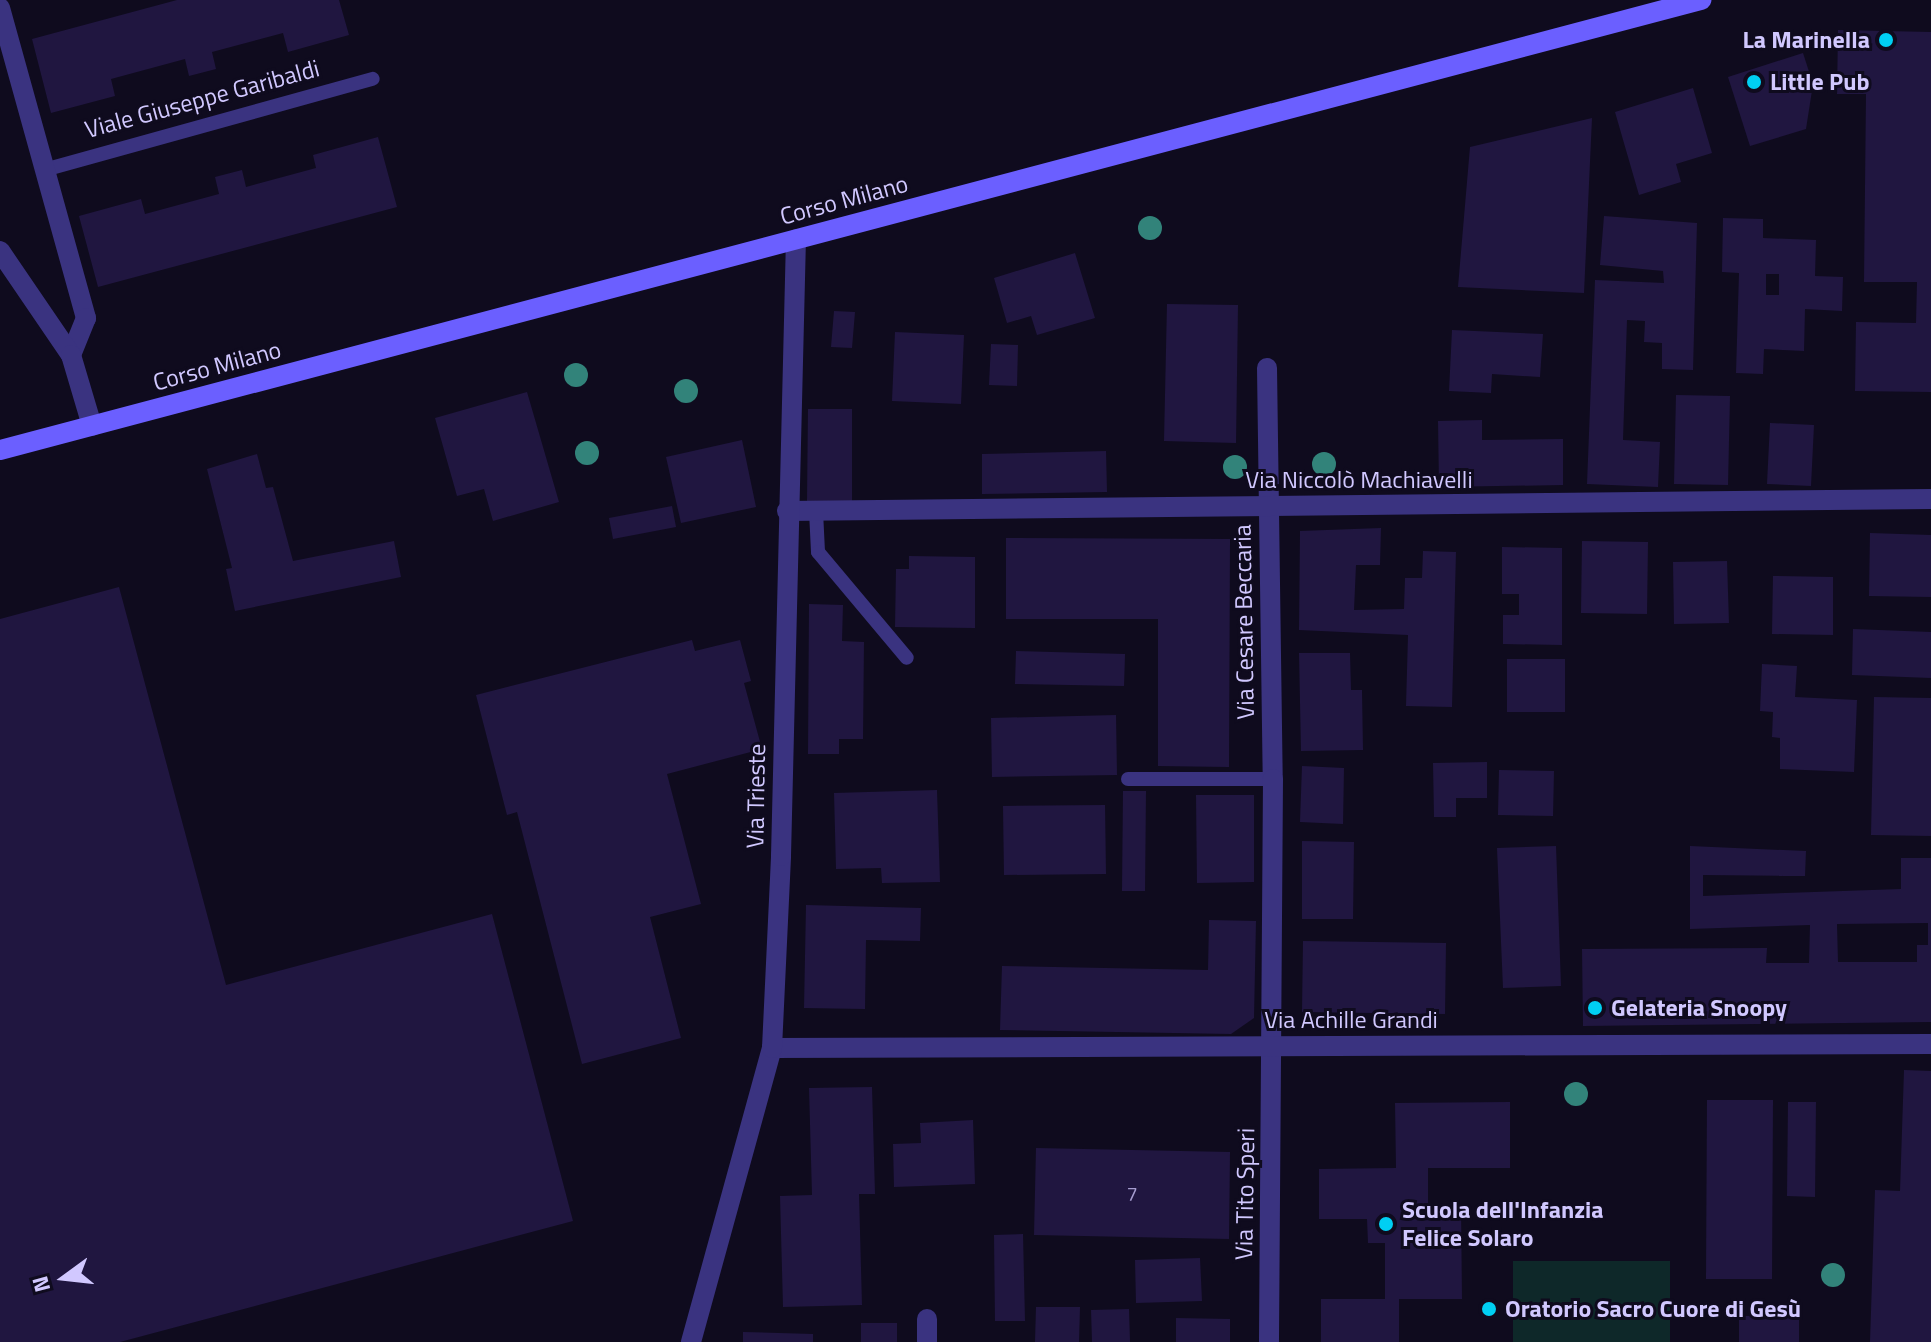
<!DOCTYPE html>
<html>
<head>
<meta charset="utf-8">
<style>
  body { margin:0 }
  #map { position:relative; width:1931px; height:1342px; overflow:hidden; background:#0f0b1e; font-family:"Titillium Web",sans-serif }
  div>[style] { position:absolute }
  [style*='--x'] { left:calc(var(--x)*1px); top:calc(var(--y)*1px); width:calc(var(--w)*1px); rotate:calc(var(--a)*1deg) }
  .green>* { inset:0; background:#0e2829 }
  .building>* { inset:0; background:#201640 }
  .lane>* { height:14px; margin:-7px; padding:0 7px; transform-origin:7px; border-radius:7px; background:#3a3380 }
  .street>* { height:20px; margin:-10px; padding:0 10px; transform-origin:10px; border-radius:10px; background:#3a3380 }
  .secondary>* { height:20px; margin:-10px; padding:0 10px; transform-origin:10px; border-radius:10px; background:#6b5fff }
  .trees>* { width:24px; height:24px; margin:-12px; border-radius:50%; background:#32837a }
  .dots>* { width:22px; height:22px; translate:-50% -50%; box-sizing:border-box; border:4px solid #0f0b1e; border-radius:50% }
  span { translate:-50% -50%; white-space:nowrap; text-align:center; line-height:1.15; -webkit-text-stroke:6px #0f0b1e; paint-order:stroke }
  .number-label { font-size:20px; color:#a59ccf }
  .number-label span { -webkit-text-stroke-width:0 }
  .poi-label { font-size:24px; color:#d1c8ff; font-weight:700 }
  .right { translate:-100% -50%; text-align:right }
  .left { translate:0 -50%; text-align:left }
  .street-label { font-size:24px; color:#d1c8ff }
  .north { position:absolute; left:24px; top:1238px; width:80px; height:80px; -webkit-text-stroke:6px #0f0b1e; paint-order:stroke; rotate:255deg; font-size:22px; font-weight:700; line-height:32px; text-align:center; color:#d1c8ff }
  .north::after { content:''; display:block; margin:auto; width:28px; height:36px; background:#d1c8ff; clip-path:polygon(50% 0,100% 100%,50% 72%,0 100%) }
</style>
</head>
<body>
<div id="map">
  <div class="green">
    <i style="clip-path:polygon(1513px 1261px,1670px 1261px,1670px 1342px,1513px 1342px)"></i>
  </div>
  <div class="building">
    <i style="clip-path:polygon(177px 0,339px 0,349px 35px,288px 52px,283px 33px,212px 52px,216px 69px,189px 76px,185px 59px,111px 79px,115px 96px,51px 113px,32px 39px)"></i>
    <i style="clip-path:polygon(1838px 30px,1931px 32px,1931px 392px,1855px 391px,1856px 322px,1916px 323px,1917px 282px,1864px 282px,1866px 94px,1837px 94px)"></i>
    <i style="clip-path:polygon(1803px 53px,1813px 84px,1806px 129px,1750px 146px,1728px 77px)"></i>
    <i style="clip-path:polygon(1693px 88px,1712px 153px,1676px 164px,1681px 182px,1639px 195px,1615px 112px)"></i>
    <i style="clip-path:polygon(1592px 118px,1584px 293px,1458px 287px,1470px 147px)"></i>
    <i style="clip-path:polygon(378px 137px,397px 207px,98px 287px,79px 216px,141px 199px,145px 214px,219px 194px,215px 177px,242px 170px,246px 187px,316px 168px,313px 155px)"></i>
    <i style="clip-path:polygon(1604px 216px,1697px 223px,1693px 370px,1662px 369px,1662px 343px,1644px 342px,1645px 321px,1627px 320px,1623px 440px,1660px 442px,1658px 487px,1587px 484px,1595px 280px,1664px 283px,1663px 271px,1600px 265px)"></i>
    <i style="clip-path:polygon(evenodd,1723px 218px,1763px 219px,1763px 238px,1816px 240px,1815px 276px,1843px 277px,1842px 311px,1805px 309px,1804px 351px,1764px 349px,1763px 374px,1736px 373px,1739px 273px,1722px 272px,1723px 218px,1766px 274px,1779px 274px,1779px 295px,1766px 295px,1766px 274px)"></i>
    <i style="clip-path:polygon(1075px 253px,1095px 318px,1037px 335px,1031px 316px,1007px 323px,994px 278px)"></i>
    <i style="clip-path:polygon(1167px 304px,1238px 305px,1236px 443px,1164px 441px)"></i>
    <i style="clip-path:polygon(834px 311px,855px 312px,852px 348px,831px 347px)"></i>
    <i style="clip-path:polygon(1452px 330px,1543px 334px,1540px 377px,1492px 374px,1491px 393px,1449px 391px)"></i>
    <i style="clip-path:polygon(895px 332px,964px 335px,961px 404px,892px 401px)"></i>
    <i style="clip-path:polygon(991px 344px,1018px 345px,1017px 386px,989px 385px)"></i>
    <i style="clip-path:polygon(527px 392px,559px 502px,493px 521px,484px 489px,457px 496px,435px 418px)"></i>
    <i style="clip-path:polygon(1676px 395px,1730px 396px,1728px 485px,1674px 484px)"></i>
    <i style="clip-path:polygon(808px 409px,852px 409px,852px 502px,807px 501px)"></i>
    <i style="clip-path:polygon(1482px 420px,1482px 440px,1563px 439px,1563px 485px,1439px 487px,1438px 421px)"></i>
    <i style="clip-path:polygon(1770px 423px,1814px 425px,1811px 486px,1767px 484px)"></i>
    <i style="clip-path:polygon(742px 440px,756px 507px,681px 523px,666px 457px)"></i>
    <i style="clip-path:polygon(1106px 451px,1107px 492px,982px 494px,982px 454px)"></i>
    <i style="clip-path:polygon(257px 454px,266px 488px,273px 487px,293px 561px,394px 541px,401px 577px,235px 611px,226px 569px,232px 568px,207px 469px)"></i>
    <i style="clip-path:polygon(672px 506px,676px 527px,613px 539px,609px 518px)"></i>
    <i style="clip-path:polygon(1381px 528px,1380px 565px,1356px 565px,1354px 610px,1404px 609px,1405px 578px,1422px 578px,1423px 551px,1456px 552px,1452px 707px,1406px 706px,1408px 635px,1299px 630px,1300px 531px)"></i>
    <i style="clip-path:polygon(1870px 533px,1931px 535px,1931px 597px,1869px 596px)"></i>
    <i style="clip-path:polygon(1006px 538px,1230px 539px,1229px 767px,1158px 766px,1158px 619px,1006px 619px)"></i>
    <i style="clip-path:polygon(1582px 541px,1648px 542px,1647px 614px,1581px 613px)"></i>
    <i style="clip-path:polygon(1502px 547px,1562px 548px,1562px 645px,1503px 644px,1503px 615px,1519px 615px,1519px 594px,1502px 594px)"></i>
    <i style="clip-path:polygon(909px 556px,975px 557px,975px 628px,895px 627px,896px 569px,909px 569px)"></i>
    <i style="clip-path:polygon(1727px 561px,1729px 623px,1674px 624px,1673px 562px)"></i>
    <i style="clip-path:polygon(1773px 576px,1833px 577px,1833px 635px,1772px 634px)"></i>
    <i style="clip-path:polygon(119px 587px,226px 985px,492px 914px,573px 1221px,120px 1342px,0 1342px,0 619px)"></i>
    <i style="clip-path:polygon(809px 604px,843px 605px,842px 641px,864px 642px,863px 739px,839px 739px,839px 754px,808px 754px)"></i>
    <i style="clip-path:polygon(1853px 629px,1931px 632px,1931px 678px,1852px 675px)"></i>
    <i style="clip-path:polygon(692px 640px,695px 651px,740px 640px,751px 681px,744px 683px,762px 749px,667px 774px,701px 904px,650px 917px,681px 1038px,582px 1064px,517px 812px,507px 815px,476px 695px)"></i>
    <i style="clip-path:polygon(1016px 651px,1125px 654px,1124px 686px,1015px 684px)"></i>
    <i style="clip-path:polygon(1299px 653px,1350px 653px,1351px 690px,1362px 690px,1363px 750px,1301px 751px)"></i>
    <i style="clip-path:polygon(1507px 659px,1565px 659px,1565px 712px,1507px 712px)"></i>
    <i style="clip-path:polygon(1762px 664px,1797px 666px,1795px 697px,1857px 700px,1854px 772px,1780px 769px,1780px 738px,1772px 737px,1773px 712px,1760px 711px)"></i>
    <i style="clip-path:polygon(1874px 697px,1931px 698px,1931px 836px,1871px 835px)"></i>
    <i style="clip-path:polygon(1116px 715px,1117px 775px,992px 777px,991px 718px)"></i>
    <i style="clip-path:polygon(1487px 762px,1487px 798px,1456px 798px,1456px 817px,1434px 817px,1433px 763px)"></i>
    <i style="clip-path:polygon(1302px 766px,1344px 768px,1343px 824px,1300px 822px)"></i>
    <i style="clip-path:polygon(1499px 770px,1554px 771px,1553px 816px,1498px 815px)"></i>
    <i style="clip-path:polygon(937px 790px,940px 882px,882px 883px,881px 868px,836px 869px,834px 793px)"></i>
    <i style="clip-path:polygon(1123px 791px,1146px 791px,1145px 891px,1122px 891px)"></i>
    <i style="clip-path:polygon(1196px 795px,1254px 795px,1254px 882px,1197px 883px)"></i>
    <i style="clip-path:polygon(1105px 805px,1106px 874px,1004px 875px,1003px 806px)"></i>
    <i style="clip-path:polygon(1302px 841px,1354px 842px,1353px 919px,1302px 919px)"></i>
    <i style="clip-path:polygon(1556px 846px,1561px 986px,1503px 988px,1497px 848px)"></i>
    <i style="clip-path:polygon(evenodd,1690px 846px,1806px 851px,1805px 876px,1703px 875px,1703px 896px,1901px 889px,1901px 858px,1931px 858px,1931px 1022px,1583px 1026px,1582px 949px,1767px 948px,1766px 963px,1809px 963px,1810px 925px,1690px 929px,1690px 846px,1928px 923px,1928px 945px,1917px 945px,1917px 962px,1838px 962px,1837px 924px,1928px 923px)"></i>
    <i style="clip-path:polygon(806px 905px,921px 908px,920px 941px,866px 940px,865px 1009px,804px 1008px)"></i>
    <i style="clip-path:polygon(1209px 920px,1256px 921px,1254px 1018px,1231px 1034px,1000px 1030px,1002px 966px,1208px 970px)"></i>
    <i style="clip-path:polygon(1303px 941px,1446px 943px,1445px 1014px,1302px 1012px)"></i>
    <i style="clip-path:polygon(1904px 1070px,1931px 1071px,1931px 1342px,1870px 1342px,1875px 1190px,1900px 1191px)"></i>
    <i style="clip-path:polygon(872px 1087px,875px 1194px,859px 1194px,862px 1305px,783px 1307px,780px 1196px,812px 1195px,809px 1088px)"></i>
    <i style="clip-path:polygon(1707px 1100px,1773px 1100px,1772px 1279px,1706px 1279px)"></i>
    <i style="clip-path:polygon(1510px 1102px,1510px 1168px,1428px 1168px,1428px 1204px,1461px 1204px,1462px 1299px,1399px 1299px,1399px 1342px,1321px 1342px,1321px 1299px,1385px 1299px,1385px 1243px,1368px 1243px,1367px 1219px,1319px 1219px,1319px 1169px,1396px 1168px,1395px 1103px)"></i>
    <i style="clip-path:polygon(1788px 1102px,1816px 1102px,1815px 1197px,1787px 1196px)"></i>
    <i style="clip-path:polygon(973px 1120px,975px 1184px,894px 1187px,893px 1144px,921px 1143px,920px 1123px)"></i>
    <i style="clip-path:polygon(1036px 1148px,1230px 1152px,1229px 1239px,1034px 1235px)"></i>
    <i style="clip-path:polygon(1023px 1234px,1025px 1321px,995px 1321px,994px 1235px)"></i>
    <i style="clip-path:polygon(1200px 1258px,1202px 1301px,1136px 1303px,1135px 1260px)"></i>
    <i style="clip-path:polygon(1036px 1307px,1080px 1307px,1079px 1342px,1035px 1342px)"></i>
    <i style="clip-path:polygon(1129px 1309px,1130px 1342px,1092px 1342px,1091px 1310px)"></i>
    <i style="clip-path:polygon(1739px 1316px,1799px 1316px,1799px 1342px,1739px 1342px)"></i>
    <i style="clip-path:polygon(1176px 1318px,1230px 1319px,1230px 1342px,1176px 1342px)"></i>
    <i style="clip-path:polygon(861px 1323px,897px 1323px,897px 1342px,861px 1342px)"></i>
    <i style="clip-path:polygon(743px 1332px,813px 1334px,813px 1342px,743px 1342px)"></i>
  </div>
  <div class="lane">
    <i style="--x:44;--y:170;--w:341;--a:-15.5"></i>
    <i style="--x:816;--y:511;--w:41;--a:87.2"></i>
    <i style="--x:818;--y:552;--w:138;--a:50"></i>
    <i style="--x:1128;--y:779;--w:145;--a:0"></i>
  </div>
  <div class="street">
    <i style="--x:0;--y:8;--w:322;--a:74.5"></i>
    <i style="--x:86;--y:318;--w:40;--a:112"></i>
    <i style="--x:0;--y:251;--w:126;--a:55.7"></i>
    <i style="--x:71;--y:355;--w:74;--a:73.5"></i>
    <i style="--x:1267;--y:368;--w:411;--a:89.2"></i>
    <i style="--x:1273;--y:779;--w:563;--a:90.41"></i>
    <i style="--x:787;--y:511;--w:1144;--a:-0.6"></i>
    <i style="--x:772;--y:1048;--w:1159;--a:-0.2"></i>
    <i style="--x:691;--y:1342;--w:305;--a:-74.6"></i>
    <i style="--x:772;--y:1048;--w:192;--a:-87.3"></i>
    <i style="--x:781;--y:856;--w:617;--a:-88.61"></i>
    <i style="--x:927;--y:1342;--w:23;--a:-90"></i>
  </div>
  <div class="secondary">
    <i style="--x:0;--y:450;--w:1760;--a:-14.82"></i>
  </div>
  <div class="trees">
    <i style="left:1150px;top:228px"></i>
    <i style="left:576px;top:375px"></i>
    <i style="left:686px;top:391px"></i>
    <i style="left:587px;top:453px"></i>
    <i style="left:1324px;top:464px"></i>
    <i style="left:1235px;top:467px"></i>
    <i style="left:1576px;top:1094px"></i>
    <i style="left:1833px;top:1275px"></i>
  </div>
  <div class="dots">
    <i style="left:1886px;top:40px;background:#00cff3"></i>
    <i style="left:1754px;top:82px;background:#00cff3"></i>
    <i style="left:1595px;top:1008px;background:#00cff3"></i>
    <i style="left:1386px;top:1224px;background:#00cff3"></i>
    <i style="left:1489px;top:1309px;background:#00cff3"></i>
  </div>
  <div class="number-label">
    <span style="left:1132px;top:1193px">7</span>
  </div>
  <div class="poi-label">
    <span class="right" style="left:1870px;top:40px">La Marinella</span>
    <span class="left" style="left:1770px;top:82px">Little Pub</span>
    <span class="left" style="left:1611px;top:1008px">Gelateria Snoopy</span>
    <span class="left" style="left:1402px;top:1224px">Scuola dell'Infanzia<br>Felice Solaro</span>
    <span class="left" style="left:1505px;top:1309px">Oratorio Sacro Cuore di Gesù</span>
  </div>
  <div class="street-label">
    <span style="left:202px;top:99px;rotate:-15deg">Viale Giuseppe Garibaldi</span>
    <span style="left:844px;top:200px;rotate:-15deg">Corso Milano</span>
    <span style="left:217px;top:366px;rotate:-15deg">Corso Milano</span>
    <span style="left:1359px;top:480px">Via Niccolò Machiavelli</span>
    <span style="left:1244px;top:622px;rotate:-91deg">Via Cesare Beccaria</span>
    <span style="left:756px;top:796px;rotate:-89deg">Via Trieste</span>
    <span style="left:1351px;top:1020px">Via Achille Grandi</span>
    <span style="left:1245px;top:1194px;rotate:-89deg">Via Tito Speri</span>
  </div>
  <div class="north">N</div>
</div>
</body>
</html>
